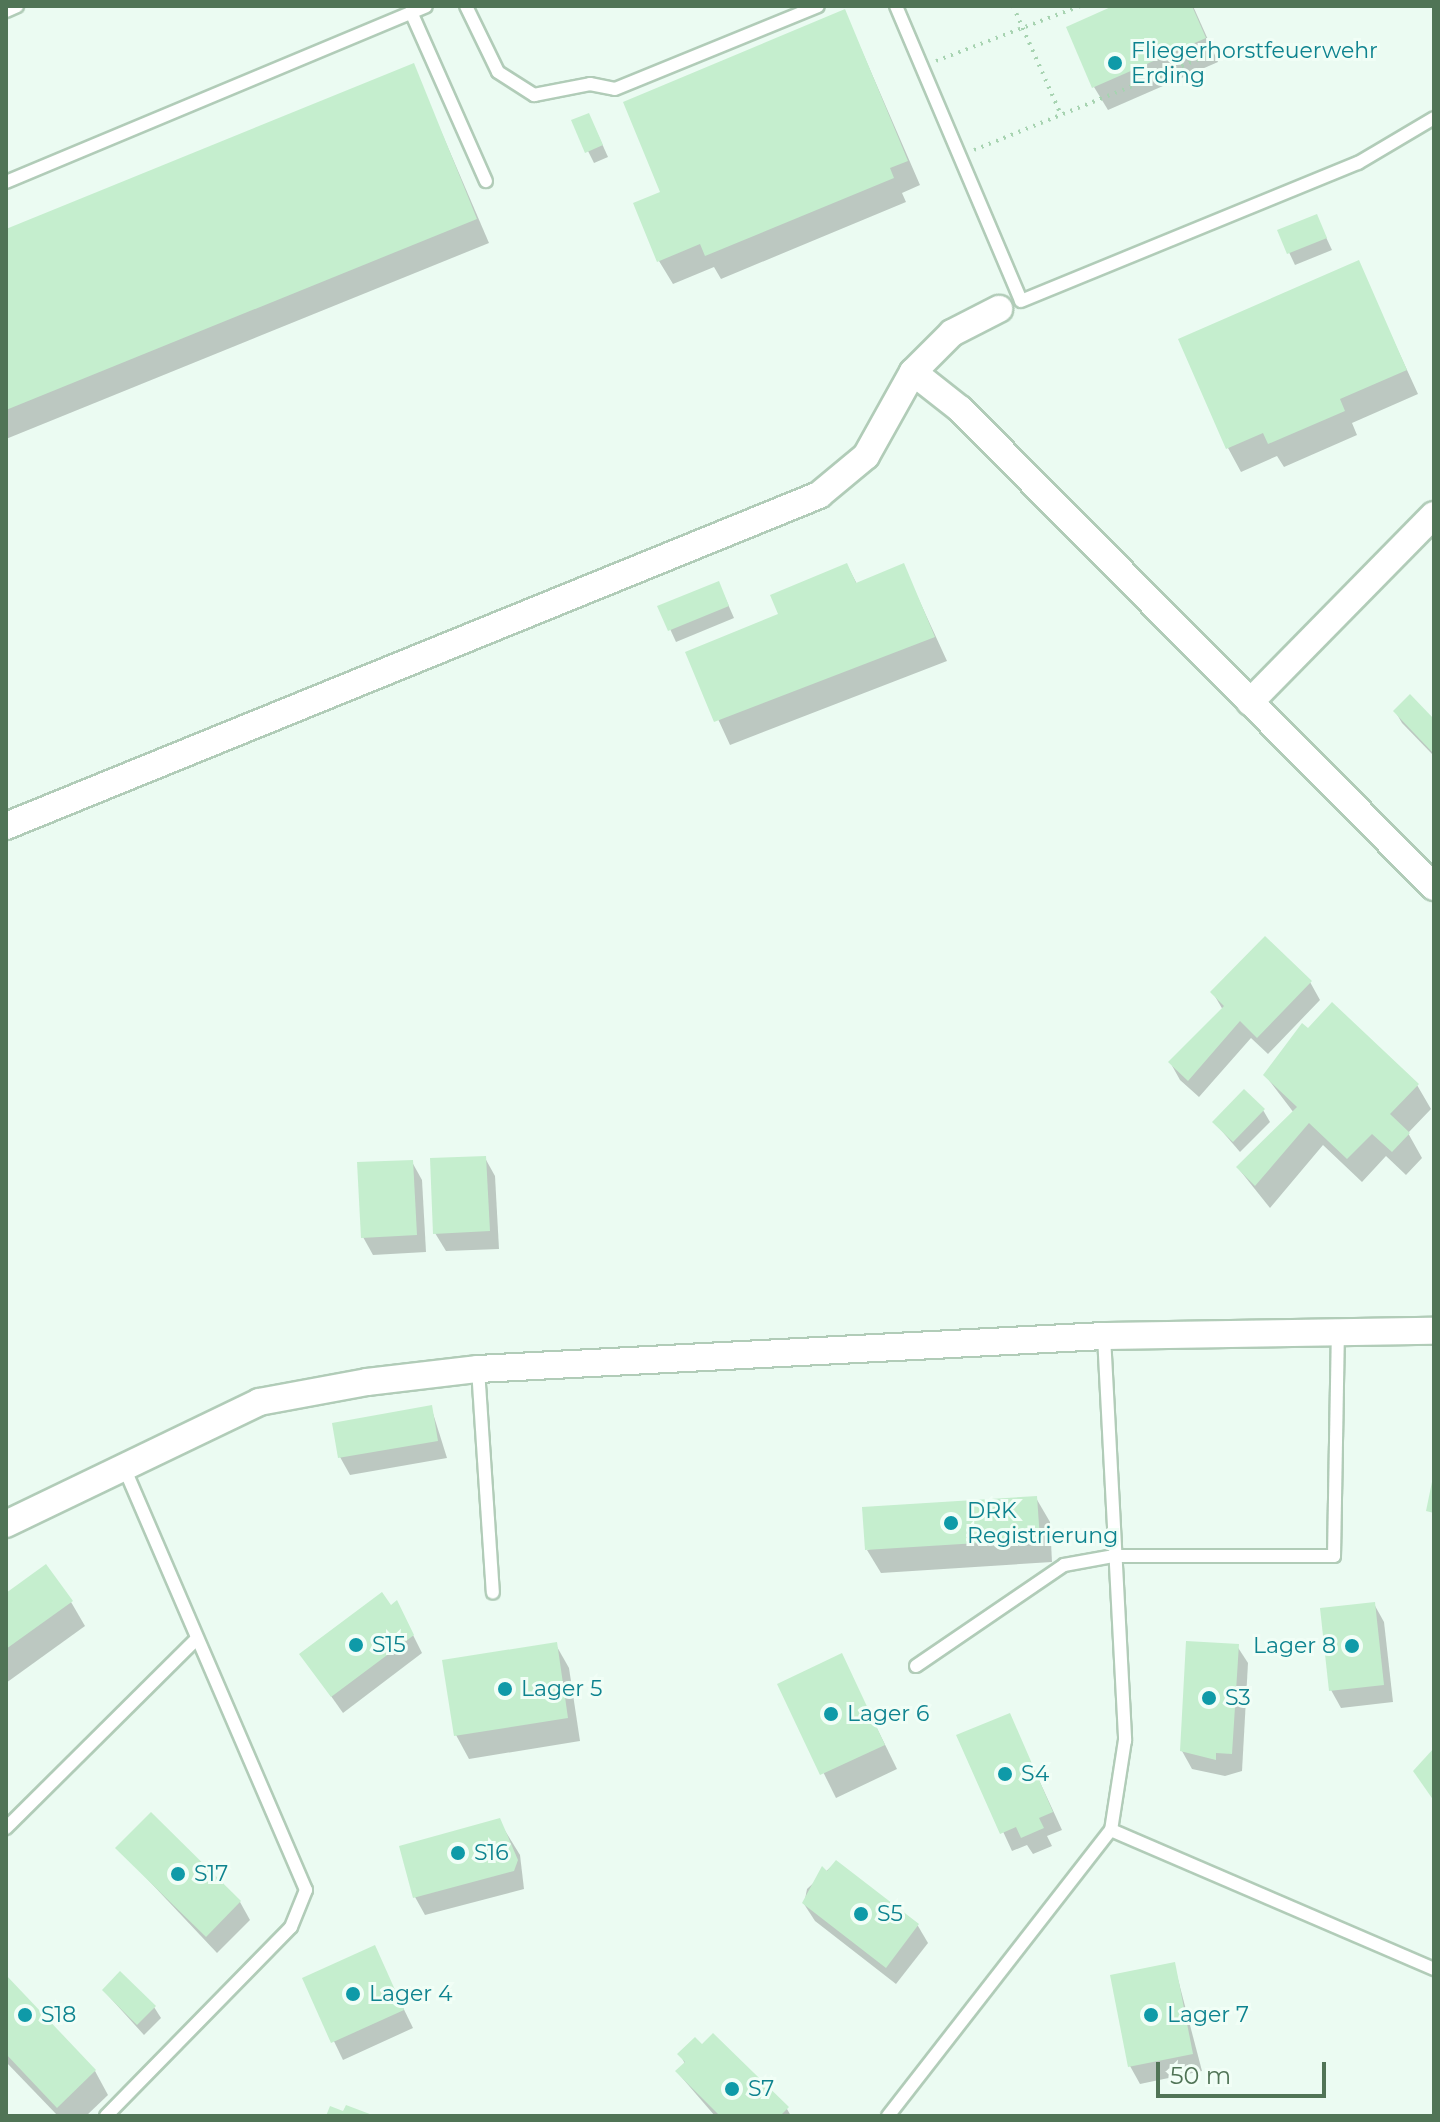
<!DOCTYPE html>
<html>
<head>
<meta charset="utf-8">
<style>
  body { margin:0 }
  #map { position:relative; width:1440px; height:2122px; overflow:hidden; background:#ebfbf2; font-family:Montserrat,sans-serif }
  div>[style] { position:absolute }
  [style*='--x'] { left:calc(var(--x)*1px); top:calc(var(--y)*1px); width:calc(var(--w)*1px); rotate:calc(var(--a)*1deg) }
  .shadow>* { inset:0; background:#0003 }
  .building>* { inset:0; background:#c5eece }
  .path>* { height:4px; margin-top:-2px; transform-origin:0; background:repeating-linear-gradient(90deg,#a7d3b1 0 2px,transparent 0 8px) }
  .roads { filter:drop-shadow(2px 0 #b1ccb8) drop-shadow(-2px 0 #b1ccb8) drop-shadow(0 2px #b1ccb8) drop-shadow(0 -2px #b1ccb8) }
  .lane>* { height:12px; margin:-6px; padding:0 6px; transform-origin:6px; border-radius:6px; background:#fff }
  .street>* { height:26px; margin:-13px; padding:0 13px; transform-origin:13px; border-radius:13px; background:#fff }
  .dots>* { width:22px; height:22px; translate:-50% -50%; box-sizing:border-box; border:4px solid #f1fef6; border-radius:50% }
  span { translate:-50% -50%; white-space:nowrap; text-align:center; line-height:1.15; -webkit-text-stroke:6px #f1fef6; paint-order:stroke }
  .culture-label { font-size:22px; color:#0d838f }
  .left { translate:0 -50%; text-align:left }
  .right { translate:-100% -50%; text-align:right }
  .frame { position:absolute; inset:0; border:8px solid #507456; pointer-events:none }
  .scale { position:absolute; left:1156px; top:2062px; width:170px; height:36px; box-sizing:border-box; border:4px solid #507456; border-top:0; padding-left:10px; font-size:24px; line-height:28px; white-space:nowrap; color:#507456; -webkit-text-stroke:6px #f1fef6; paint-order:stroke }
</style>
</head>
<body>
<div id="map">
  <div class="shadow">
    <i style="clip-path:polygon(1118px 6px,1193px 6px,1218px 62px,1108px 110px,1094px 87px)"></i>
    <i style="clip-path:polygon(845px 12px,920px 185px,902px 193px,906px 202px,721px 279px,714px 267px,673px 284px,659px 261px,663px 193px)"></i>
    <i style="clip-path:polygon(413px 66px,489px 243px,6px 439px,6px 231px)"></i>
    <i style="clip-path:polygon(573px 121px,594px 126px,608px 157px,594px 163px)"></i>
    <i style="clip-path:polygon(1316px 216px,1332px 250px,1295px 265px,1279px 231px)"></i>
    <i style="clip-path:polygon(1358px 263px,1418px 394px,1352px 423px,1357px 435px,1284px 467px,1277px 456px,1241px 472px,1228px 448px)"></i>
    <i style="clip-path:polygon(847px 565px,857px 584px,903px 565px,947px 661px,730px 745px,688px 654px,781px 616px)"></i>
    <i style="clip-path:polygon(724px 595px,734px 618px,676px 642px,660px 607px)"></i>
    <i style="clip-path:polygon(1395px 711px,1434px 722px,1434px 756px,1402px 723px)"></i>
    <i style="clip-path:polygon(1310px 982px,1320px 1000px,1268px 1054px,1251px 1038px,1199px 1097px,1180px 1080px,1170px 1062px,1223px 1010px,1213px 993px)"></i>
    <i style="clip-path:polygon(1265px 1075px,1417px 1085px,1431px 1109px,1408px 1133px,1422px 1158px,1406px 1175px,1386px 1156px,1362px 1182px,1323px 1145px,1270px 1208px,1238px 1168px,1294px 1113px)"></i>
    <i style="clip-path:polygon(1263px 1110px,1270px 1122px,1240px 1152px,1214px 1122px)"></i>
    <i style="clip-path:polygon(485px 1158px,495px 1176px,499px 1249px,446px 1251px,435px 1233px)"></i>
    <i style="clip-path:polygon(412px 1162px,422px 1180px,426px 1252px,373px 1255px,363px 1237px)"></i>
    <i style="clip-path:polygon(431px 1407px,447px 1458px,350px 1475px,340px 1457px)"></i>
    <i style="clip-path:polygon(1036px 1498px,1050px 1522px,1052px 1562px,881px 1573px,867px 1550px)"></i>
    <i style="clip-path:polygon(6px 1595px,71px 1602px,85px 1626px,6px 1683px)"></i>
    <i style="clip-path:polygon(1374px 1604px,1384px 1622px,1393px 1702px,1341px 1708px,1331px 1690px)"></i>
    <i style="clip-path:polygon(406px 1621px,422px 1653px,343px 1713px,302px 1655px)"></i>
    <i style="clip-path:polygon(556px 1645px,569px 1668px,580px 1741px,469px 1759px,456px 1735px)"></i>
    <i style="clip-path:polygon(1237px 1646px,1248px 1663px,1242px 1771px,1225px 1776px,1192px 1769px,1182px 1751px)"></i>
    <i style="clip-path:polygon(841px 1655px,897px 1769px,836px 1798px,780px 1685px)"></i>
    <i style="clip-path:polygon(1009px 1715px,1062px 1830px,1047px 1836px,1052px 1846px,1033px 1854px,1027px 1845px,1012px 1851px,959px 1736px)"></i>
    <i style="clip-path:polygon(499px 1821px,520px 1855px,524px 1889px,425px 1915px,415px 1897px)"></i>
    <i style="clip-path:polygon(118px 1848px,240px 1902px,250px 1920px,217px 1953px)"></i>
    <i style="clip-path:polygon(836px 1862px,918px 1926px,928px 1943px,896px 1984px,815px 1921px,804px 1904px,807px 1889px)"></i>
    <i style="clip-path:polygon(374px 1948px,413px 2028px,343px 2060px,304px 1979px)"></i>
    <i style="clip-path:polygon(1174px 1964px,1202px 2071px,1140px 2084px,1130px 2066px)"></i>
    <i style="clip-path:polygon(6px 1978px,95px 2071px,108px 2095px,86px 2116px,58px 2116px,6px 2062px)"></i>
    <i style="clip-path:polygon(104px 1991px,154px 2007px,161px 2018px,144px 2035px)"></i>
    <i style="clip-path:polygon(680px 2054px,787px 2109px,791px 2116px,715px 2116px,677px 2072px,685px 2064px)"></i>
  </div>
  <div class="building">
    <i style="clip-path:polygon(1113px 6px,1192px 6px,1206px 38px,1092px 88px,1066px 27px)"></i>
    <i style="clip-path:polygon(845px 9px,908px 161px,890px 168px,894px 178px,705px 256px,700px 244px,657px 262px,633px 203px,660px 192px,623px 102px)"></i>
    <i style="clip-path:polygon(414px 63px,477px 219px,6px 410px,6px 229px)"></i>
    <i style="clip-path:polygon(589px 113px,603px 145px,585px 153px,571px 120px)"></i>
    <i style="clip-path:polygon(1317px 214px,1327px 238px,1287px 254px,1277px 230px)"></i>
    <i style="clip-path:polygon(1359px 260px,1407px 370px,1340px 399px,1345px 411px,1268px 444px,1263px 433px,1226px 449px,1178px 339px)"></i>
    <i style="clip-path:polygon(847px 563px,856px 583px,904px 563px,935px 637px,714px 722px,685px 652px,778px 614px,770px 595px)"></i>
    <i style="clip-path:polygon(719px 581px,729px 606px,668px 631px,657px 606px)"></i>
    <i style="clip-path:polygon(1410px 694px,1434px 719px,1434px 754px,1393px 711px)"></i>
    <i style="clip-path:polygon(1265px 936px,1312px 981px,1257px 1038px,1240px 1021px,1188px 1081px,1168px 1062px,1224px 1006px,1210px 992px)"></i>
    <i style="clip-path:polygon(1332px 1002px,1419px 1084px,1390px 1114px,1410px 1133px,1392px 1152px,1372px 1134px,1347px 1159px,1309px 1123px,1255px 1186px,1236px 1167px,1297px 1107px,1263px 1075px,1302px 1023px,1308px 1028px)"></i>
    <i style="clip-path:polygon(1244px 1089px,1265px 1109px,1233px 1142px,1212px 1122px)"></i>
    <i style="clip-path:polygon(486px 1156px,490px 1231px,433px 1234px,430px 1158px)"></i>
    <i style="clip-path:polygon(413px 1160px,417px 1235px,361px 1238px,357px 1162px)"></i>
    <i style="clip-path:polygon(432px 1405px,438px 1441px,338px 1458px,332px 1423px)"></i>
    <i style="clip-path:polygon(1433px 1477px,1434px 1477px,1434px 1513px,1426px 1511px)"></i>
    <i style="clip-path:polygon(1037px 1496px,1040px 1539px,865px 1550px,862px 1507px)"></i>
    <i style="clip-path:polygon(46px 1564px,73px 1601px,6px 1649px,6px 1593px)"></i>
    <i style="clip-path:polygon(382px 1592px,391px 1605px,397px 1600px,414px 1635px,331px 1697px,299px 1654px)"></i>
    <i style="clip-path:polygon(1375px 1602px,1384px 1685px,1329px 1691px,1320px 1608px)"></i>
    <i style="clip-path:polygon(1186px 1641px,1239px 1644px,1232px 1754px,1216px 1753px,1216px 1760px,1180px 1751px)"></i>
    <i style="clip-path:polygon(557px 1642px,568px 1718px,454px 1736px,442px 1660px)"></i>
    <i style="clip-path:polygon(842px 1653px,885px 1745px,820px 1775px,777px 1684px)"></i>
    <i style="clip-path:polygon(1010px 1713px,1053px 1812px,1039px 1818px,1044px 1828px,1021px 1838px,1016px 1827px,1000px 1834px,956px 1735px)"></i>
    <i style="clip-path:polygon(1434px 1748px,1434px 1801px,1413px 1771px)"></i>
    <i style="clip-path:polygon(151px 1812px,241px 1901px,206px 1937px,115px 1848px)"></i>
    <i style="clip-path:polygon(500px 1818px,518px 1860px,514px 1871px,413px 1898px,399px 1846px)"></i>
    <i style="clip-path:polygon(836px 1860px,919px 1924px,886px 1968px,802px 1903px,822px 1866px,827px 1871px)"></i>
    <i style="clip-path:polygon(375px 1945px,404px 2010px,331px 2043px,302px 1978px)"></i>
    <i style="clip-path:polygon(1175px 1962px,1193px 2054px,1128px 2067px,1110px 1975px)"></i>
    <i style="clip-path:polygon(120px 1971px,156px 2006px,137px 2025px,102px 1990px)"></i>
    <i style="clip-path:polygon(6px 1975px,96px 2070px,57px 2108px,6px 2054px)"></i>
    <i style="clip-path:polygon(713px 2033px,789px 2107px,780px 2116px,720px 2116px,675px 2071px,685px 2062px,677px 2054px,695px 2037px,702px 2044px)"></i>
    <i style="clip-path:polygon(346px 2105px,375px 2116px,326px 2116px,330px 2106px,343px 2111px)"></i>
  </div>
  <div class="path">
    <i style="--x:1013;--y:6;--w:119;--a:66.2"></i>
    <i style="--x:936;--y:61;--w:154;--a:-20.9"></i>
    <i style="--x:974;--y:150;--w:259;--a:-22"></i>
  </div>
  <div class="roads">
    <div class="lane">
      <i style="--x:466;--y:6;--w:73;--a:64.1"></i>
      <i style="--x:498;--y:72;--w:43;--a:32.6"></i>
      <i style="--x:534;--y:95;--w:57;--a:-11.1"></i>
      <i style="--x:590;--y:84;--w:25;--a:11"></i>
      <i style="--x:615;--y:89;--w:219;--a:-22.2"></i>
      <i style="--x:896;--y:6;--w:320;--a:67"></i>
      <i style="--x:1021;--y:301;--w:364;--a:-22.3"></i>
      <i style="--x:1358;--y:163;--w:88;--a:-30.6"></i>
      <i style="--x:6;--y:11;--w:12;--a:-24"></i>
      <i style="--x:411;--y:12;--w:185;--a:66.1"></i>
      <i style="--x:6;--y:182;--w:455;--a:-22.7"></i>
      <i style="--x:1104;--y:1336;--w:405;--a:87"></i>
      <i style="--x:1125;--y:1740;--w:91;--a:98.8"></i>
      <i style="--x:1111;--y:1830;--w:352;--a:23.3"></i>
      <i style="--x:478;--y:1369;--w:224;--a:86.2"></i>
      <i style="--x:916;--y:1666;--w:179;--a:-34.3"></i>
      <i style="--x:1064;--y:1565;--w:51;--a:-10.2"></i>
      <i style="--x:1114;--y:1556;--w:220;--a:0"></i>
      <i style="--x:1334;--y:1556;--w:226;--a:-89"></i>
      <i style="--x:6;--y:1828;--w:267;--a:-44.8"></i>
      <i style="--x:106;--y:2116;--w:264;--a:-45.6"></i>
      <i style="--x:291;--y:1927;--w:40;--a:-68"></i>
      <i style="--x:306;--y:1890;--w:462;--a:-113.3"></i>
      <i style="--x:888;--y:2116;--w:363;--a:-52.1"></i>
    </div>
    <div class="street">
      <i style="--x:913;--y:372;--w:55;--a:-45"></i>
      <i style="--x:952;--y:333;--w:53;--a:-27.1"></i>
      <i style="--x:1250;--y:702;--w:262;--a:-45.5"></i>
      <i style="--x:6;--y:826;--w:878;--a:-22.15"></i>
      <i style="--x:819;--y:495;--w:61;--a:-39.7"></i>
      <i style="--x:866;--y:456;--w:96;--a:-60.8"></i>
      <i style="--x:913;--y:372;--w:60;--a:38.2"></i>
      <i style="--x:960;--y:409;--w:673;--a:45.24"></i>
      <i style="--x:6;--y:1524;--w:281;--a:-25.7"></i>
      <i style="--x:259;--y:1402;--w:110;--a:-10.5"></i>
      <i style="--x:367;--y:1382;--w:112;--a:-6.7"></i>
      <i style="--x:478;--y:1369;--w:627;--a:-3.02"></i>
      <i style="--x:1104;--y:1336;--w:330;--a:-0.9"></i>
    </div>
  </div>
  <div class="dots">
    <i style="left:1115px;top:63px;background:#0f9aa8"></i>
    <i style="left:951px;top:1523px;background:#0f9aa8"></i>
    <i style="left:356px;top:1645px;background:#0f9aa8"></i>
    <i style="left:1352px;top:1646px;background:#0f9aa8"></i>
    <i style="left:505px;top:1689px;background:#0f9aa8"></i>
    <i style="left:1209px;top:1698px;background:#0f9aa8"></i>
    <i style="left:831px;top:1714px;background:#0f9aa8"></i>
    <i style="left:1005px;top:1774px;background:#0f9aa8"></i>
    <i style="left:458px;top:1853px;background:#0f9aa8"></i>
    <i style="left:178px;top:1874px;background:#0f9aa8"></i>
    <i style="left:861px;top:1914px;background:#0f9aa8"></i>
    <i style="left:353px;top:1994px;background:#0f9aa8"></i>
    <i style="left:25px;top:2015px;background:#0f9aa8"></i>
    <i style="left:1151px;top:2015px;background:#0f9aa8"></i>
    <i style="left:732px;top:2089px;background:#0f9aa8"></i>
  </div>
  <div class="culture-label">
    <span class="left" style="left:1131px;top:63px">Fliegerhorstfeuerwehr<br>Erding</span>
    <span class="left" style="left:967px;top:1523px">DRK<br>Registrierung</span>
    <span class="left" style="left:372px;top:1645px">S15</span>
    <span class="right" style="left:1336px;top:1646px">Lager 8</span>
    <span class="left" style="left:521px;top:1689px">Lager 5</span>
    <span class="left" style="left:1225px;top:1698px">S3</span>
    <span class="left" style="left:847px;top:1714px">Lager 6</span>
    <span class="left" style="left:1021px;top:1774px">S4</span>
    <span class="left" style="left:474px;top:1853px">S16</span>
    <span class="left" style="left:194px;top:1874px">S17</span>
    <span class="left" style="left:877px;top:1914px">S5</span>
    <span class="left" style="left:369px;top:1994px">Lager 4</span>
    <span class="left" style="left:41px;top:2015px">S18</span>
    <span class="left" style="left:1167px;top:2015px">Lager 7</span>
    <span class="left" style="left:748px;top:2089px">S7</span>
  </div>
  <div class="frame"></div>
  <div class="scale">50 m</div>
</div>
</body>
</html>
